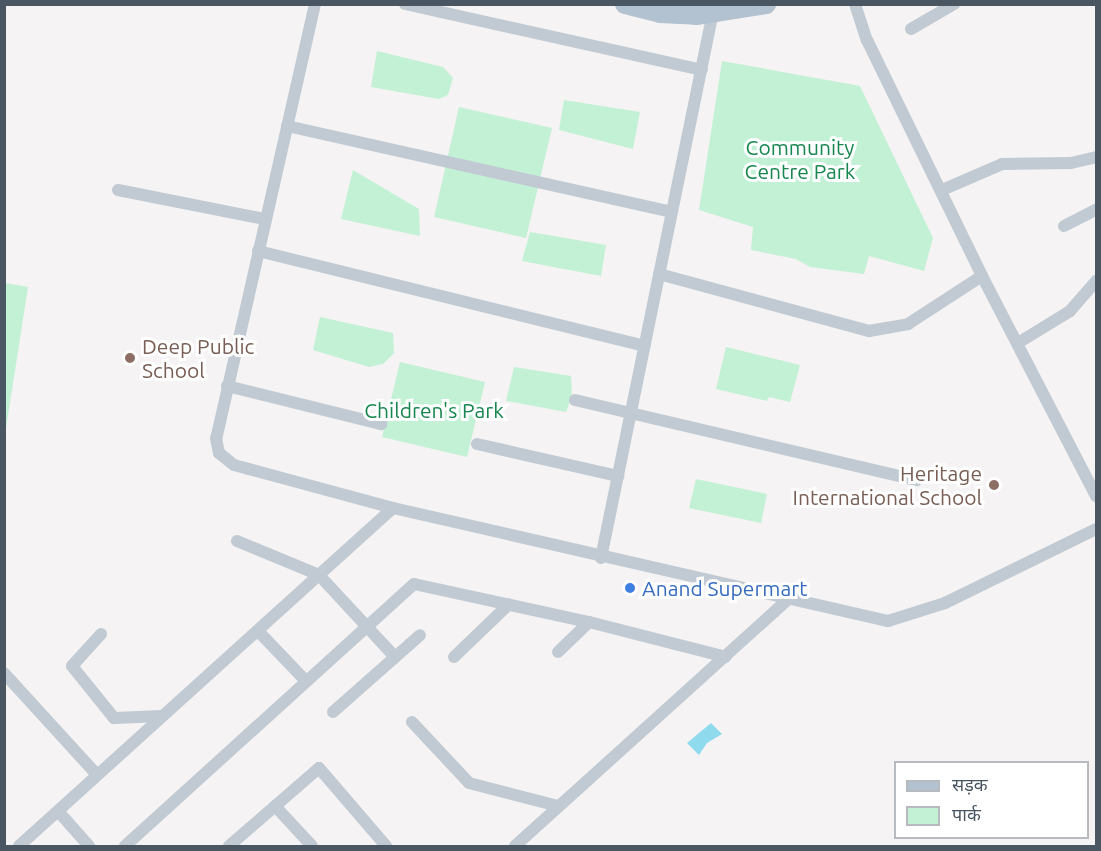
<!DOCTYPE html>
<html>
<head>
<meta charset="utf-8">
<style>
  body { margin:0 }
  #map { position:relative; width:1101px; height:851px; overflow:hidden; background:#f5f3f3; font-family:Ubuntu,"Noto Sans Devanagari",sans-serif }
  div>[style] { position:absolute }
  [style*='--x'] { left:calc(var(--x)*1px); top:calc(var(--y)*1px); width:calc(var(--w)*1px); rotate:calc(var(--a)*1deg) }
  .green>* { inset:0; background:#c3f1d5 }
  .water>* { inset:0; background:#90daee }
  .street>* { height:12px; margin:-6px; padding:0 6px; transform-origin:6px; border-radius:6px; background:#c1cad2 }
  .primary>* { height:20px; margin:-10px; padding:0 10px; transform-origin:10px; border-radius:10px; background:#b3c2d1 }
  .dots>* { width:16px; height:16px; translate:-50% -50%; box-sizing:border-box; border:3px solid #fff; border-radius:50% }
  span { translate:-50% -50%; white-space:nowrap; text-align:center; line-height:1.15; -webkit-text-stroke:6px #fff; paint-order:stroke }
  .park-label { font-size:21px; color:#17864f }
  .education-label { font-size:21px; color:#785e54 }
  .left { translate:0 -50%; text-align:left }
  .right { translate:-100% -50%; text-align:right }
  .shop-label { font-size:21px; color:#366cbe }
  .frame { position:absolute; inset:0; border:6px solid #4a5661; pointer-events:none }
  .legend { position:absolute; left:894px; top:761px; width:195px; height:78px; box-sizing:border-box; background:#fff; border:2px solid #b7bbc0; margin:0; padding:8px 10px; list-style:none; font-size:18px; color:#4a5661 }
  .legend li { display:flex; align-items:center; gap:12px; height:30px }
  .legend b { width:30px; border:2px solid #b7bbc0 }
</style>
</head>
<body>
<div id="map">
  <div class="green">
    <i style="clip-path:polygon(377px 51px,443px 67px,453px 78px,448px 95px,439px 99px,371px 87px)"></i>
    <i style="clip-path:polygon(722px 61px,860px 86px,933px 238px,924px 271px,869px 256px,864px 274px,810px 267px,796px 259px,751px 250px,753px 227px,699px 210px)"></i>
    <i style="clip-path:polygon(564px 100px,640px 112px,633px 149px,559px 130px)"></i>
    <i style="clip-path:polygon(459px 107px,552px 128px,526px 238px,434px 217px)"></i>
    <i style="clip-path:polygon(353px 170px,419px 209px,420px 236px,341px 219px)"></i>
    <i style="clip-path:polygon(530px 232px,606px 245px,601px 276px,522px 261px)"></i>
    <i style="clip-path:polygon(5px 283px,28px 287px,5px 435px,4px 283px)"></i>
    <i style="clip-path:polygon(320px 317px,393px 333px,394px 353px,383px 364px,369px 367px,313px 350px)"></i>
    <i style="clip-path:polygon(726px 347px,800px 365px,790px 402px,769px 397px,767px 401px,716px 389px)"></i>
    <i style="clip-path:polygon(400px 362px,485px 382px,467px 457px,382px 437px)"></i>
    <i style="clip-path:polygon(514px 367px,571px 376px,572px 396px,566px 412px,506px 401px)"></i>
    <i style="clip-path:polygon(696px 479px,767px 494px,761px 523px,689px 508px)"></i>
  </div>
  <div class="water">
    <i style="clip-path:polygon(711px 723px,722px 734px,707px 743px,699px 755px,687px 743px)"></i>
  </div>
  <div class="street">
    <i style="--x:315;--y:4;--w:445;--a:102.8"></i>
    <i style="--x:216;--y:438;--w:15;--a:79"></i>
    <i style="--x:219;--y:453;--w:19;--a:39"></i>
    <i style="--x:234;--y:465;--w:165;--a:15.1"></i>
    <i style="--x:393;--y:508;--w:508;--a:12.86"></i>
    <i style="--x:888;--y:621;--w:60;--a:-17.5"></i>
    <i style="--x:945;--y:603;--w:168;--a:-26.1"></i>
    <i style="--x:405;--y:4;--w:304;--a:12.5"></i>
    <i style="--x:855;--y:4;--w:38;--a:72"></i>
    <i style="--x:867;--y:40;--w:263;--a:64"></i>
    <i style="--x:982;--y:276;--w:248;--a:62.6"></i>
    <i style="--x:911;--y:29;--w:50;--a:-30.2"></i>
    <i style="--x:287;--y:126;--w:394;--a:12.6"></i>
    <i style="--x:118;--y:190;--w:150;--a:11.2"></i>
    <i style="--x:942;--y:190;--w:65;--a:-23.4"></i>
    <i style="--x:1002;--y:164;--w:69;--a:-0.8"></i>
    <i style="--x:1071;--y:163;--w:26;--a:-13"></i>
    <i style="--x:1064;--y:226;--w:36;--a:-27"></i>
    <i style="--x:258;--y:251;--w:398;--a:13.8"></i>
    <i style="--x:659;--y:274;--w:218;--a:15.2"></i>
    <i style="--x:869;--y:331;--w:40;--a:-10"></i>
    <i style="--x:908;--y:324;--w:88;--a:-33"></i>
    <i style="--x:1018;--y:343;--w:61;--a:-31.6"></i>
    <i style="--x:1070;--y:311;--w:40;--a:-49"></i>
    <i style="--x:227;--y:386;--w:159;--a:13.9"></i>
    <i style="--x:575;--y:400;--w:351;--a:13.2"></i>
    <i style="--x:477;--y:444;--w:145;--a:12.8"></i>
    <i style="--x:237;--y:541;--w:89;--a:22.5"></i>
    <i style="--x:319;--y:575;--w:112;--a:47.2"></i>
    <i style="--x:601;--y:558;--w:557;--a:-78.41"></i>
    <i style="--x:258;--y:631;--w:69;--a:46.2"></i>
    <i style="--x:101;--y:634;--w:43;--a:132.2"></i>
    <i style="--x:72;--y:666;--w:67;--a:51.1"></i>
    <i style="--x:114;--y:718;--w:48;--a:-2.4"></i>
    <i style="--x:558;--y:652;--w:43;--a:-44.1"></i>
    <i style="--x:454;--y:657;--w:76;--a:-43.9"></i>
    <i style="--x:4;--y:673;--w:138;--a:47.6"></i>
    <i style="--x:333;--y:712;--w:116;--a:-41.5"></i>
    <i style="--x:412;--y:722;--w:83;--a:46.9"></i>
    <i style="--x:469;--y:783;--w:92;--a:14.5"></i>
    <i style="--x:275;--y:806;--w:54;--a:47.2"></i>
    <i style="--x:58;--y:811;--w:47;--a:48.5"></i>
    <i style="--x:19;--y:846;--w:504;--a:-42.11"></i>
    <i style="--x:125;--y:846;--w:390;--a:-42.2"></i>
    <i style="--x:414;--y:584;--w:179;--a:12.3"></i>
    <i style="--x:589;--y:622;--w:141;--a:14.3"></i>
    <i style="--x:229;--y:846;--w:119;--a:-40.9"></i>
    <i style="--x:319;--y:768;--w:103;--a:49.3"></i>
    <i style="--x:515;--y:846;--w:370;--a:-42.1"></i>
  </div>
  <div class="primary">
    <i style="--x:625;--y:4;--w:36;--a:14"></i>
    <i style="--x:660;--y:13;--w:36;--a:3"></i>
    <i style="--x:696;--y:15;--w:71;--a:-8.9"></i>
  </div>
  <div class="dots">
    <i style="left:130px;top:358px;background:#8d6e63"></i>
    <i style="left:994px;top:485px;background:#8d6e63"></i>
    <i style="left:630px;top:588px;background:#3f7fe0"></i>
  </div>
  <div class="park-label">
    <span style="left:800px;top:159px">Community<br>Centre Park</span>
    <span style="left:434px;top:410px">Children's Park</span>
  </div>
  <div class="education-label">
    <span class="left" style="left:142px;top:358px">Deep Public<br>School</span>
    <span class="right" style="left:982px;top:485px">Heritage<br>International School</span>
  </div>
  <div class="shop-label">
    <span class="left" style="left:642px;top:588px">Anand Supermart</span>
  </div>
  <div class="frame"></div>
  <ul class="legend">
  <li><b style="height:8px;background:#b3c2d1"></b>सड़क</li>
  <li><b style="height:16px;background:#c3f1d5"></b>पार्क</li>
  </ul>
</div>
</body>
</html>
